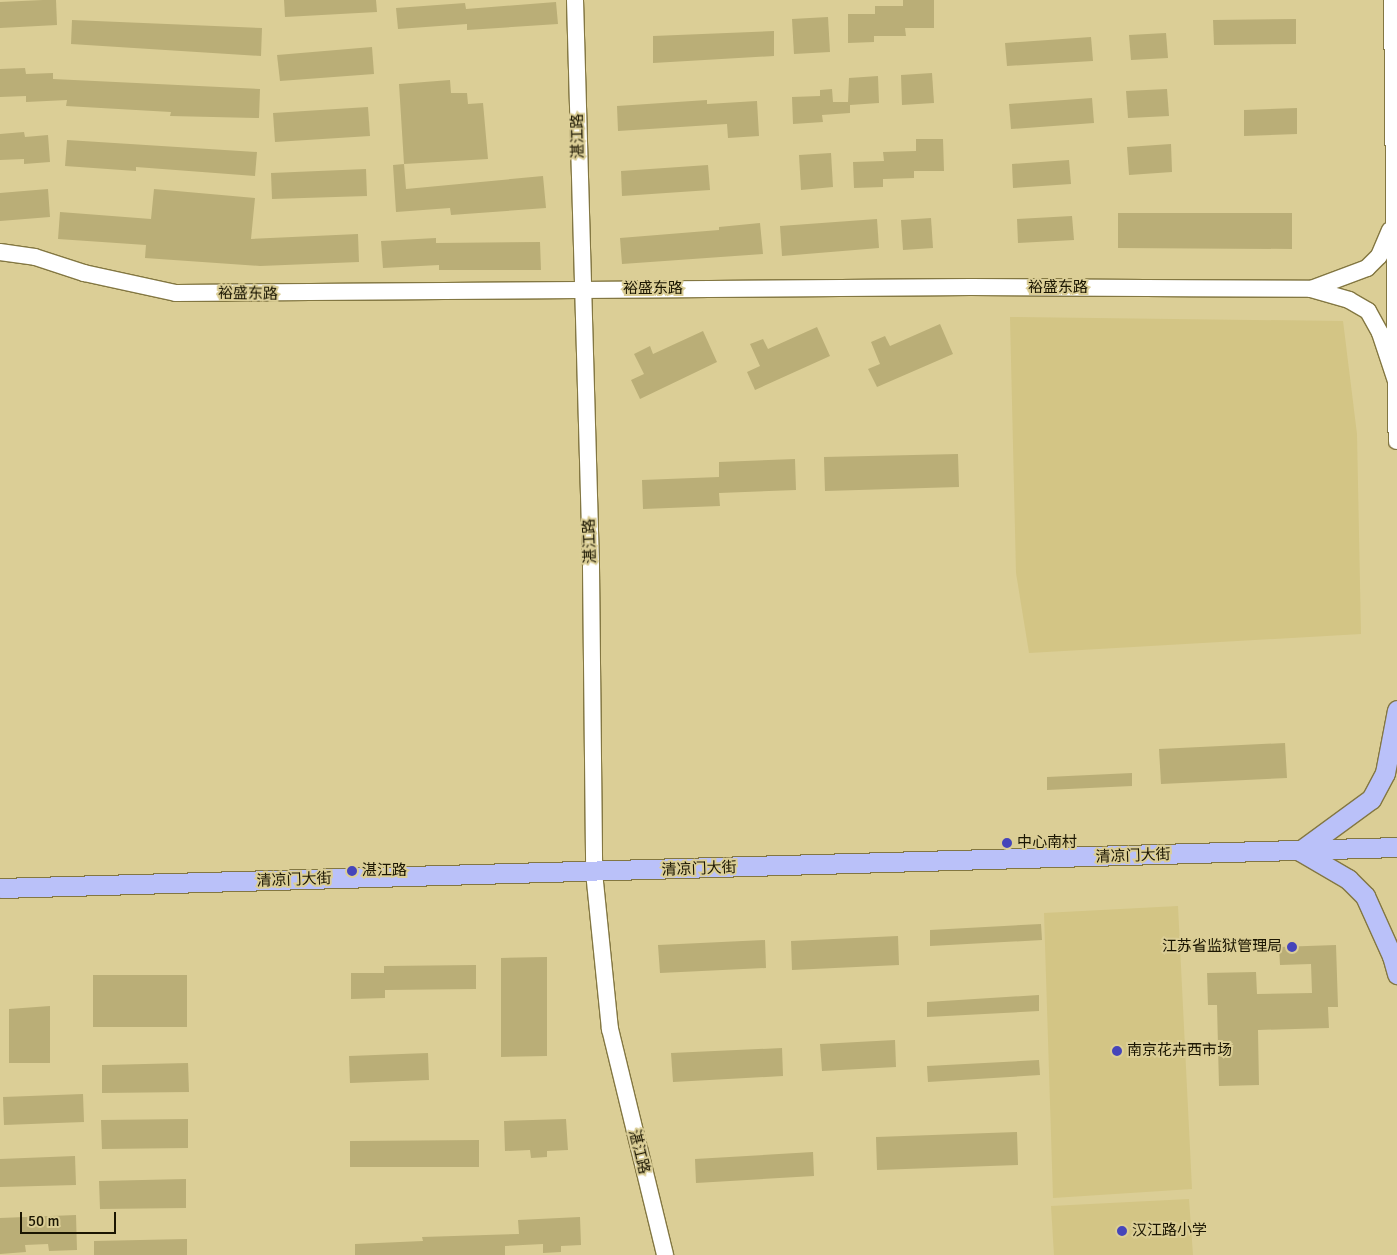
<!DOCTYPE html>
<html>
<head>
<meta charset="utf-8">
<style>
  body { margin:0 }
  #map { position:relative; width:1397px; height:1255px; overflow:hidden; background:#dbce96; font-family:Signika,"Noto Sans SC",sans-serif }
  div>[style] { position:absolute }
  [style*='--x'] { left:calc(var(--x)*1px); top:calc(var(--y)*1px); width:calc(var(--w)*1px); rotate:calc(var(--a)*1deg) }
  .built>* { inset:0; background:#d3c585 }
  .building>* { inset:0; background:#baae77 }
  .roads { filter:drop-shadow(1px 0 #837742) drop-shadow(-1px 0 #837742) drop-shadow(0 1px #837742) drop-shadow(0 -1px #837742) }
  .secondary>* { height:16px; margin:-8px; padding:0 8px; transform-origin:8px; border-radius:8px; background:#fff }
  .primary>* { height:19px; margin:-9.5px; padding:0 9.5px; transform-origin:9.5px; border-radius:9.5px; background:#bac1f9 }
  .dots>* { width:14px; height:14px; translate:-50% -50%; box-sizing:border-box; border:2px solid #dbce96; border-radius:50% }
  span { translate:-50% -50%; white-space:nowrap; text-align:center; line-height:1.15; -webkit-text-stroke:4px #dbce96; paint-order:stroke }
  .street-label { font-size:15px; color:#1b1602 }
  .poi-label { font-size:15px; color:#1b1602 }
  .left { translate:0 -50%; text-align:left }
  .right { translate:-100% -50%; text-align:right }
  .scale { position:absolute; left:20px; top:1212px; width:96px; height:22px; box-sizing:border-box; border:2px solid #1b1602; border-top:0; padding-left:6px; font-size:15px; line-height:18px; white-space:nowrap; color:#1b1602; -webkit-text-stroke:4px #dbce96; paint-order:stroke }
</style>
</head>
<body>
<div id="map">
  <div class="built">
    <i style="clip-path:polygon(1010px 317px,1343px 321px,1357px 434px,1361px 634px,1029px 653px,1016px 573px)"></i>
    <i style="clip-path:polygon(1178px 906px,1192px 1189px,1053px 1198px,1044px 913px)"></i>
    <i style="clip-path:polygon(1189px 1199px,1193px 1255px,1054px 1255px,1051px 1206px)"></i>
  </div>
  <div class="building">
    <i style="clip-path:polygon(43px 0,56px 0,57px 25px,0 28px,0 2px)"></i>
    <i style="clip-path:polygon(284px 0,376px 0,377px 12px,285px 17px)"></i>
    <i style="clip-path:polygon(903px 0,934px 0,934px 28px,905px 28px,906px 36px,874px 36px,874px 42px,848px 43px,848px 14px,875px 14px,875px 6px,903px 6px)"></i>
    <i style="clip-path:polygon(556px 2px,558px 24px,467px 30px,467px 24px,398px 29px,396px 8px,465px 3px,466px 9px)"></i>
    <i style="clip-path:polygon(828px 17px,830px 52px,794px 54px,792px 19px)"></i>
    <i style="clip-path:polygon(1296px 19px,1296px 44px,1214px 45px,1213px 20px)"></i>
    <i style="clip-path:polygon(72px 20px,262px 28px,261px 56px,71px 44px)"></i>
    <i style="clip-path:polygon(774px 31px,774px 56px,653px 63px,653px 36px)"></i>
    <i style="clip-path:polygon(1166px 33px,1168px 58px,1131px 60px,1129px 35px)"></i>
    <i style="clip-path:polygon(1091px 37px,1093px 61px,1007px 66px,1005px 43px)"></i>
    <i style="clip-path:polygon(372px 47px,374px 74px,280px 81px,277px 55px)"></i>
    <i style="clip-path:polygon(25px 68px,26px 74px,53px 73px,53px 79px,260px 89px,259px 118px,170px 116px,171px 112px,66px 106px,67px 100px,26px 102px,26px 96px,0 97px,0 69px)"></i>
    <i style="clip-path:polygon(932px 73px,934px 103px,902px 105px,901px 75px)"></i>
    <i style="clip-path:polygon(878px 76px,879px 103px,850px 105px,850px 113px,822px 115px,823px 122px,793px 124px,792px 97px,820px 96px,820px 90px,832px 89px,833px 102px,848px 102px,849px 78px)"></i>
    <i style="clip-path:polygon(450px 80px,451px 93px,467px 93px,468px 104px,483px 103px,488px 159px,404px 164px,399px 84px)"></i>
    <i style="clip-path:polygon(1167px 89px,1169px 116px,1128px 118px,1126px 91px)"></i>
    <i style="clip-path:polygon(1092px 98px,1094px 123px,1011px 129px,1009px 104px)"></i>
    <i style="clip-path:polygon(707px 100px,707px 104px,757px 101px,759px 136px,728px 138px,727px 124px,618px 131px,617px 106px)"></i>
    <i style="clip-path:polygon(368px 107px,370px 136px,275px 142px,273px 113px)"></i>
    <i style="clip-path:polygon(1297px 108px,1297px 134px,1244px 136px,1244px 110px)"></i>
    <i style="clip-path:polygon(24px 132px,25px 137px,48px 135px,50px 162px,24px 164px,24px 159px,0 160px,0 134px)"></i>
    <i style="clip-path:polygon(916px 139px,943px 139px,944px 171px,914px 171px,914px 178px,883px 179px,883px 187px,854px 188px,853px 162px,884px 161px,883px 152px,916px 151px)"></i>
    <i style="clip-path:polygon(67px 140px,257px 152px,255px 176px,136px 167px,136px 171px,65px 166px)"></i>
    <i style="clip-path:polygon(1171px 144px,1172px 172px,1129px 175px,1127px 147px)"></i>
    <i style="clip-path:polygon(831px 153px,833px 187px,801px 190px,799px 155px)"></i>
    <i style="clip-path:polygon(1069px 160px,1071px 184px,1013px 188px,1012px 164px)"></i>
    <i style="clip-path:polygon(404px 164px,406px 189px,543px 176px,546px 208px,451px 215px,450px 208px,396px 212px,393px 165px)"></i>
    <i style="clip-path:polygon(708px 165px,710px 190px,622px 196px,621px 171px)"></i>
    <i style="clip-path:polygon(366px 169px,367px 196px,272px 199px,271px 173px)"></i>
    <i style="clip-path:polygon(48px 189px,50px 217px,0 221px,0 193px)"></i>
    <i style="clip-path:polygon(154px 189px,255px 198px,251px 239px,358px 234px,359px 262px,260px 266px,145px 258px,146px 245px,58px 239px,60px 212px,151px 219px)"></i>
    <i style="clip-path:polygon(1118px 213px,1292px 213px,1292px 249px,1118px 248px)"></i>
    <i style="clip-path:polygon(1072px 216px,1074px 240px,1018px 243px,1017px 219px)"></i>
    <i style="clip-path:polygon(931px 218px,933px 248px,903px 250px,901px 220px)"></i>
    <i style="clip-path:polygon(877px 219px,879px 248px,782px 256px,780px 226px)"></i>
    <i style="clip-path:polygon(760px 223px,763px 254px,622px 264px,620px 238px,719px 230px,719px 227px)"></i>
    <i style="clip-path:polygon(436px 238px,436px 243px,540px 242px,541px 270px,439px 270px,439px 265px,383px 268px,381px 241px)"></i>
    <i style="clip-path:polygon(940px 324px,953px 354px,877px 387px,868px 369px,880px 364px,871px 342px,885px 336px,890px 346px)"></i>
    <i style="clip-path:polygon(817px 327px,830px 356px,755px 390px,747px 372px,760px 366px,750px 344px,763px 339px,768px 349px)"></i>
    <i style="clip-path:polygon(703px 331px,717px 362px,640px 399px,631px 380px,644px 374px,634px 354px,650px 346px,653px 354px)"></i>
    <i style="clip-path:polygon(958px 454px,959px 487px,825px 491px,824px 457px)"></i>
    <i style="clip-path:polygon(795px 459px,796px 490px,719px 493px,720px 506px,643px 509px,642px 480px,719px 477px,719px 462px)"></i>
    <i style="clip-path:polygon(1285px 743px,1287px 778px,1161px 784px,1159px 749px)"></i>
    <i style="clip-path:polygon(1132px 773px,1132px 786px,1047px 790px,1047px 777px)"></i>
    <i style="clip-path:polygon(1041px 924px,1042px 940px,930px 946px,930px 930px)"></i>
    <i style="clip-path:polygon(898px 936px,899px 965px,792px 970px,791px 941px)"></i>
    <i style="clip-path:polygon(765px 940px,766px 968px,660px 973px,658px 945px)"></i>
    <i style="clip-path:polygon(1336px 945px,1338px 1007px,1328px 1007px,1329px 1028px,1258px 1030px,1259px 1085px,1219px 1086px,1217px 1005px,1208px 1005px,1207px 973px,1256px 972px,1257px 994px,1312px 993px,1311px 964px,1280px 965px,1279px 947px)"></i>
    <i style="clip-path:polygon(547px 957px,547px 1056px,501px 1057px,501px 958px)"></i>
    <i style="clip-path:polygon(476px 965px,476px 989px,385px 990px,385px 998px,351px 999px,351px 973px,384px 973px,384px 966px)"></i>
    <i style="clip-path:polygon(93px 975px,187px 975px,187px 1027px,93px 1027px)"></i>
    <i style="clip-path:polygon(1039px 995px,1039px 1011px,927px 1017px,927px 1002px)"></i>
    <i style="clip-path:polygon(50px 1006px,50px 1063px,9px 1063px,9px 1009px)"></i>
    <i style="clip-path:polygon(895px 1040px,896px 1067px,822px 1071px,820px 1044px)"></i>
    <i style="clip-path:polygon(782px 1048px,783px 1076px,673px 1082px,671px 1053px)"></i>
    <i style="clip-path:polygon(428px 1053px,429px 1080px,350px 1083px,349px 1056px)"></i>
    <i style="clip-path:polygon(1039px 1060px,1040px 1075px,928px 1082px,927px 1066px)"></i>
    <i style="clip-path:polygon(188px 1063px,189px 1092px,102px 1093px,102px 1065px)"></i>
    <i style="clip-path:polygon(83px 1094px,84px 1122px,4px 1125px,3px 1097px)"></i>
    <i style="clip-path:polygon(188px 1119px,188px 1148px,102px 1149px,101px 1120px)"></i>
    <i style="clip-path:polygon(566px 1119px,568px 1150px,547px 1151px,547px 1157px,531px 1158px,530px 1150px,505px 1151px,504px 1121px)"></i>
    <i style="clip-path:polygon(1017px 1132px,1018px 1165px,877px 1170px,876px 1137px)"></i>
    <i style="clip-path:polygon(479px 1140px,479px 1167px,350px 1167px,350px 1141px)"></i>
    <i style="clip-path:polygon(813px 1152px,814px 1176px,696px 1183px,695px 1159px)"></i>
    <i style="clip-path:polygon(75px 1156px,76px 1185px,0 1187px,0 1159px)"></i>
    <i style="clip-path:polygon(186px 1179px,186px 1208px,100px 1209px,99px 1181px)"></i>
    <i style="clip-path:polygon(76px 1215px,77px 1250px,49px 1251px,48px 1244px,25px 1245px,26px 1252px,0 1254px,0 1218px)"></i>
    <i style="clip-path:polygon(580px 1217px,581px 1245px,561px 1246px,561px 1252px,543px 1253px,543px 1244px,505px 1246px,505px 1255px,355px 1255px,355px 1244px,423px 1241px,422px 1237px,519px 1234px,518px 1220px)"></i>
    <i style="clip-path:polygon(187px 1239px,187px 1255px,94px 1255px,94px 1241px)"></i>
  </div>
  <div class="roads">
    <div class="secondary">
      <i style="--x:575;--y:0;--w:567;--a:88.38"></i>
      <i style="--x:591;--y:567;--w:305;--a:89.4"></i>
      <i style="--x:594;--y:872;--w:158;--a:84.2"></i>
      <i style="--x:610;--y:1029;--w:233;--a:76.3"></i>
      <i style="--x:1392;--y:0;--w:441;--a:89.4"></i>
      <i style="--x:0;--y:252;--w:35;--a:8"></i>
      <i style="--x:35;--y:257;--w:52;--a:18.1"></i>
      <i style="--x:84;--y:273;--w:94;--a:12.3"></i>
      <i style="--x:176;--y:293;--w:795;--a:-0.43"></i>
      <i style="--x:971;--y:287;--w:340;--a:0.3"></i>
      <i style="--x:1311;--y:289;--w:40;--a:16"></i>
      <i style="--x:1349;--y:300;--w:22;--a:30"></i>
      <i style="--x:1368;--y:311;--w:25;--a:61"></i>
      <i style="--x:1380;--y:333;--w:51;--a:71.6"></i>
      <i style="--x:1311;--y:289;--w:60;--a:-20.6"></i>
      <i style="--x:1367;--y:268;--w:17;--a:-45"></i>
      <i style="--x:1379;--y:256;--w:28;--a:-67"></i>
    </div>
    <div class="primary">
      <i style="--x:1397;--y:710;--w:64;--a:100.8"></i>
      <i style="--x:1385;--y:773;--w:30;--a:118"></i>
      <i style="--x:1371;--y:799;--w:88;--a:143.8"></i>
      <i style="--x:1300;--y:851;--w:56;--a:30.3"></i>
      <i style="--x:1348;--y:879;--w:24;--a:45"></i>
      <i style="--x:1365;--y:896;--w:66;--a:65.8"></i>
      <i style="--x:1392;--y:956;--w:19;--a:74"></i>
      <i style="--x:0;--y:888;--w:1398;--a:-1.68"></i>
    </div>
  </div>
  <div class="dots">
    <i style="left:1007px;top:843px;background:#4545ba"></i>
    <i style="left:352px;top:871px;background:#4545ba"></i>
    <i style="left:1292px;top:947px;background:#4545ba"></i>
    <i style="left:1117px;top:1051px;background:#4545ba"></i>
    <i style="left:1122px;top:1231px;background:#4545ba"></i>
  </div>
  <div class="street-label">
    <span style="left:578px;top:136px;rotate:-91deg">湛江路</span>
    <span style="left:1058px;top:288px">裕盛东路</span>
    <span style="left:653px;top:289px">裕盛东路</span>
    <span style="left:248px;top:294px;rotate:1deg">裕盛东路</span>
    <span style="left:590px;top:541px;rotate:-92deg">湛江路</span>
    <span style="left:1133px;top:856px;rotate:-2deg">清凉门大街</span>
    <span style="left:699px;top:869px;rotate:-2deg">清凉门大街</span>
    <span style="left:294px;top:880px;rotate:-2deg">清凉门大街</span>
    <span style="left:639px;top:1152px;rotate:76deg">湛江路</span>
  </div>
  <div class="poi-label">
    <span class="left" style="left:1017px;top:843px">中心南村</span>
    <span class="left" style="left:362px;top:871px">湛江路</span>
    <span class="right" style="left:1282px;top:947px">江苏省监狱管理局</span>
    <span class="left" style="left:1127px;top:1051px">南京花卉西市场</span>
    <span class="left" style="left:1132px;top:1231px">汉江路小学</span>
  </div>
  <div class="scale">50 m</div>
</div>
</body>
</html>
